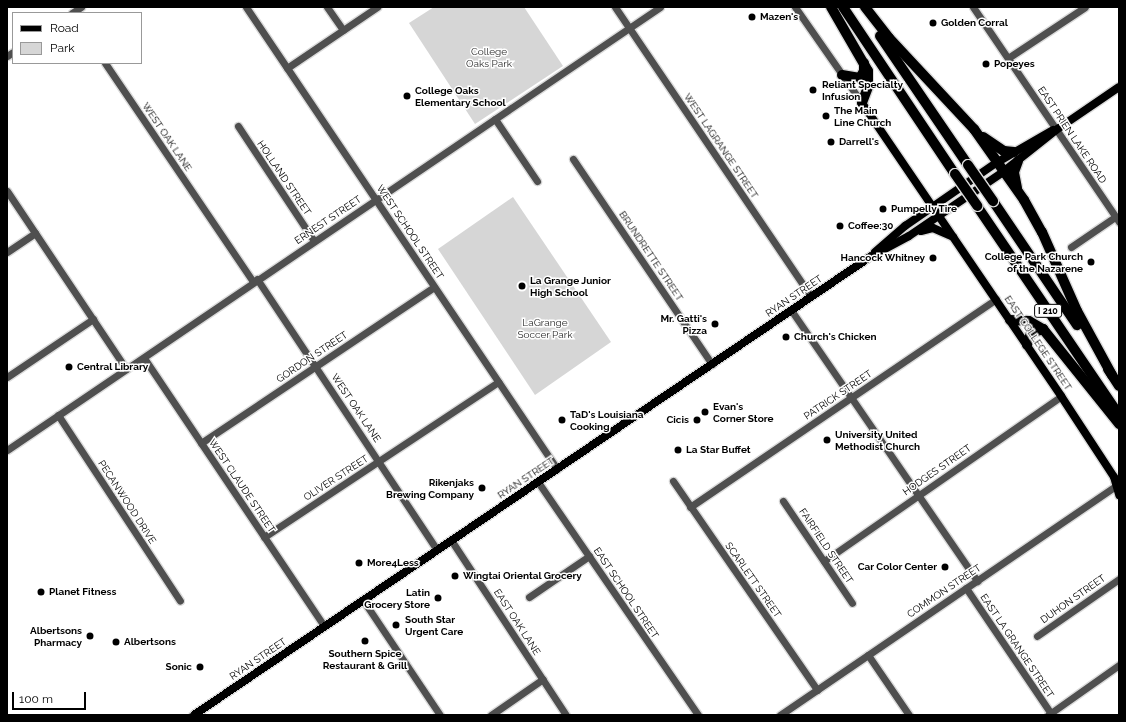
<!DOCTYPE html>
<html>
<head>
<meta charset="utf-8">
<style>
  body { margin:0 }
  #map { position:relative; width:1126px; height:722px; overflow:hidden; background:#fff; font-family:Raleway,sans-serif }
  div>[style] { position:absolute }
  [style*='--x'] { left:calc(var(--x)*1px); top:calc(var(--y)*1px); width:calc(var(--w)*1px); rotate:calc(var(--a)*1deg) }
  .green>* { inset:0; background:#d6d6d6 }
  .roads { filter:drop-shadow(1px 0 #dbdbdb) drop-shadow(-1px 0 #dbdbdb) drop-shadow(0 1px #dbdbdb) drop-shadow(0 -1px #dbdbdb) }
  .minor>* { height:7px; margin:-3.5px; padding:0 3.5px; transform-origin:3.5px; border-radius:3.5px; background:#4f4f4f }
  .major>* { height:8px; margin:-4px; padding:0 4px; transform-origin:4px; border-radius:4px; background:#000 }
  .highway>* { height:10px; margin:-5px; padding:0 5px; transform-origin:5px; border-radius:5px; background:#000 }
  .bridges { filter:drop-shadow(1px 0 #dbdbdb) drop-shadow(-1px 0 #dbdbdb) drop-shadow(0 1px #dbdbdb) drop-shadow(0 -1px #dbdbdb) }
  .highway-bridge>* { height:10px; margin:-5px; padding:0 5px; transform-origin:5px; border-radius:5px; background:#000 }
  .dots>* { width:11px; height:11px; translate:-50% -50%; box-sizing:border-box; border:2px solid #fff; border-radius:50% }
  span { translate:-50% -50%; white-space:nowrap; text-align:center; line-height:1.15; -webkit-text-stroke:3px #fff; paint-order:stroke }
  .shield-label span { padding:1px 3px; background:#fff; border:1px solid; border-radius:3px; -webkit-text-stroke-width:0 }
  .shield-label { font-size:9px; color:#000; font-weight:700 }
  .poi-label { font-size:10px; color:#000; font-weight:700 }
  .left { translate:0 -50%; text-align:left }
  .right { translate:-100% -50%; text-align:right }
  .park-label { font-size:10px; color:#2d2d2d }
  .street-label { font-size:10px; color:#000 }
  .frame { position:absolute; inset:0; border:8px solid #000; pointer-events:none }
  .legend { position:absolute; left:12px; top:12px; width:130px; height:52px; box-sizing:border-box; background:#fff; border:1px solid #999; margin:0; padding:5px 7px; list-style:none; font-size:12px; color:#000 }
  .legend li { display:flex; align-items:center; gap:8px; height:20px }
  .legend b { width:20px; border:1px solid #999 }
  .scale { position:absolute; left:12px; top:692px; width:74px; height:18px; box-sizing:border-box; border:2px solid #000; border-top:0; padding-left:5px; font-size:12px; line-height:14px; white-space:nowrap; color:#000; -webkit-text-stroke:3px #fff; paint-order:stroke }
</style>
</head>
<body>
<div id="map">
  <div class="green">
    <i style="clip-path:polygon(434px 7px,524px 7px,563px 66px,475px 124px,409px 23px)"></i>
    <i style="clip-path:polygon(513px 197px,611px 342px,535px 395px,438px 249px)"></i>
  </div>
  <div class="roads">
    <div class="minor">
      <i style="--x:246;--y:7;--w:557;--a:56.05"></i>
      <i style="--x:327;--y:7;--w:28;--a:55"></i>
      <i style="--x:615;--y:7;--w:349;--a:55.9"></i>
      <i style="--x:795;--y:7;--w:117;--a:55.1"></i>
      <i style="--x:973;--y:7;--w:260;--a:55.8"></i>
      <i style="--x:72;--y:13;--w:11;--a:-34"></i>
      <i style="--x:7;--y:56;--w:7;--a:-34"></i>
      <i style="--x:1008;--y:58;--w:92;--a:-33.5"></i>
      <i style="--x:105;--y:63;--w:264;--a:55.9"></i>
      <i style="--x:287;--y:68;--w:109;--a:-34.1"></i>
      <i style="--x:495;--y:119;--w:75;--a:55.9"></i>
      <i style="--x:238;--y:126;--w:138;--a:56.5"></i>
      <i style="--x:573;--y:159;--w:248;--a:55.9"></i>
      <i style="--x:7;--y:191;--w:214;--a:56.2"></i>
      <i style="--x:1071;--y:247;--w:53;--a:-34.3"></i>
      <i style="--x:7;--y:252;--w:34;--a:-34"></i>
      <i style="--x:257;--y:279;--w:325;--a:56.4"></i>
      <i style="--x:791;--y:310;--w:329;--a:55.5"></i>
      <i style="--x:144;--y:358;--w:323;--a:56.1"></i>
      <i style="--x:7;--y:377;--w:104;--a:-34"></i>
      <i style="--x:58;--y:415;--w:222;--a:56.7"></i>
      <i style="--x:201;--y:443;--w:280;--a:-33.8"></i>
      <i style="--x:7;--y:450;--w:789;--a:-34.15"></i>
      <i style="--x:673;--y:481;--w:254;--a:55.4"></i>
      <i style="--x:538;--y:482;--w:283;--a:55.5"></i>
      <i style="--x:783;--y:501;--w:123;--a:55.9"></i>
      <i style="--x:690;--y:507;--w:370;--a:-34.2"></i>
      <i style="--x:264;--y:537;--w:281;--a:-33.5"></i>
      <i style="--x:451;--y:540;--w:209;--a:56.7"></i>
      <i style="--x:824;--y:561;--w:289;--a:-34.8"></i>
      <i style="--x:966;--y:588;--w:153;--a:55.9"></i>
      <i style="--x:529;--y:597;--w:73;--a:-34.3"></i>
      <i style="--x:363;--y:600;--w:138;--a:56.2"></i>
      <i style="--x:1037;--y:636;--w:100;--a:-34.8"></i>
      <i style="--x:868;--y:655;--w:73;--a:55.7"></i>
      <i style="--x:491;--y:715;--w:63;--a:-34.7"></i>
      <i style="--x:780;--y:715;--w:410;--a:-34.3"></i>
      <i style="--x:1048;--y:715;--w:87;--a:-35.2"></i>
    </div>
    <div class="major">
      <i style="--x:862;--y:103;--w:354;--a:55.8"></i>
      <i style="--x:1061;--y:396;--w:97;--a:56.8"></i>
      <i style="--x:1114;--y:477;--w:19;--a:74"></i>
      <i style="--x:921;--y:231;--w:12;--a:-14"></i>
      <i style="--x:933;--y:228;--w:22;--a:24"></i>
      <i style="--x:875;--y:252;--w:40;--a:-41"></i>
      <i style="--x:905;--y:226;--w:111;--a:-34.7"></i>
      <i style="--x:996;--y:163;--w:66;--a:-30.1"></i>
      <i style="--x:194;--y:715;--w:817;--a:-34.12"></i>
      <i style="--x:870;--y:257;--w:44;--a:-28.3"></i>
      <i style="--x:909;--y:236;--w:114;--a:-34.2"></i>
      <i style="--x:1003;--y:172;--w:68;--a:-38.4"></i>
      <i style="--x:1056;--y:130;--w:76;--a:-34.3"></i>
    </div>
    <div class="highway">
      <i style="--x:831;--y:7;--w:74;--a:60"></i>
      <i style="--x:868;--y:71;--w:16;--a:90"></i>
      <i style="--x:868;--y:87;--w:17;--a:111"></i>
      <i style="--x:843;--y:7;--w:201;--a:56.2"></i>
      <i style="--x:865;--y:7;--w:39;--a:52"></i>
      <i style="--x:889;--y:38;--w:125;--a:47"></i>
      <i style="--x:974;--y:129;--w:87;--a:54.8"></i>
      <i style="--x:1024;--y:200;--w:37;--a:61"></i>
      <i style="--x:1042;--y:232;--w:86;--a:66.1"></i>
      <i style="--x:1077;--y:311;--w:73;--a:61.3"></i>
      <i style="--x:880;--y:36;--w:156;--a:55.7"></i>
      <i style="--x:842;--y:75;--w:18;--a:9"></i>
      <i style="--x:860;--y:78;--w:8;--a:-60"></i>
      <i style="--x:864;--y:71;--w:8;--a:-90"></i>
      <i style="--x:983;--y:137;--w:25;--a:34"></i>
      <i style="--x:1004;--y:151;--w:10;--a:6"></i>
      <i style="--x:1017;--y:188;--w:16;--a:-101"></i>
      <i style="--x:1014;--y:172;--w:12;--a:-70"></i>
      <i style="--x:993;--y:201;--w:150;--a:55.9"></i>
      <i style="--x:977;--y:206;--w:253;--a:55.8"></i>
      <i style="--x:1010;--y:320;--w:19;--a:3"></i>
      <i style="--x:1029;--y:321;--w:16;--a:30"></i>
      <i style="--x:1043;--y:329;--w:122;--a:51.3"></i>
      <i style="--x:1027;--y:345;--w:13;--a:-72"></i>
      <i style="--x:1031;--y:333;--w:13;--a:-18"></i>
      <i style="--x:1108;--y:369;--w:20;--a:57"></i>
    </div>
  </div>
  <div class="bridges">
    <div class="highway-bridge">
      <i style="--x:968;--y:165;--w:44;--a:55.2"></i>
      <i style="--x:955;--y:174;--w:39;--a:55"></i>
    </div>
  </div>
  <div class="dots">
    <i style="left:752px;top:17px;background:#000"></i>
    <i style="left:933px;top:23px;background:#000"></i>
    <i style="left:986px;top:64px;background:#000"></i>
    <i style="left:813px;top:90px;background:#000"></i>
    <i style="left:407px;top:96px;background:#000"></i>
    <i style="left:826px;top:116px;background:#000"></i>
    <i style="left:831px;top:142px;background:#000"></i>
    <i style="left:883px;top:209px;background:#000"></i>
    <i style="left:840px;top:226px;background:#000"></i>
    <i style="left:933px;top:258px;background:#000"></i>
    <i style="left:1091px;top:262px;background:#000"></i>
    <i style="left:522px;top:286px;background:#000"></i>
    <i style="left:715px;top:324px;background:#000"></i>
    <i style="left:786px;top:337px;background:#000"></i>
    <i style="left:69px;top:367px;background:#000"></i>
    <i style="left:705px;top:412px;background:#000"></i>
    <i style="left:562px;top:420px;background:#000"></i>
    <i style="left:697px;top:420px;background:#000"></i>
    <i style="left:827px;top:440px;background:#000"></i>
    <i style="left:678px;top:450px;background:#000"></i>
    <i style="left:482px;top:488px;background:#000"></i>
    <i style="left:359px;top:563px;background:#000"></i>
    <i style="left:945px;top:567px;background:#000"></i>
    <i style="left:455px;top:576px;background:#000"></i>
    <i style="left:41px;top:592px;background:#000"></i>
    <i style="left:438px;top:598px;background:#000"></i>
    <i style="left:396px;top:625px;background:#000"></i>
    <i style="left:90px;top:636px;background:#000"></i>
    <i style="left:365px;top:641px;background:#000"></i>
    <i style="left:116px;top:642px;background:#000"></i>
    <i style="left:200px;top:667px;background:#000"></i>
  </div>
  <div class="shield-label">
    <span style="left:1048px;top:311px">I 210</span>
  </div>
  <div class="poi-label">
    <span class="left" style="left:760px;top:17px">Mazen's</span>
    <span class="left" style="left:941px;top:23px">Golden Corral</span>
    <span class="left" style="left:994px;top:64px">Popeyes</span>
    <span class="left" style="left:822px;top:90px">Reliant Specialty<br>Infusion</span>
    <span class="left" style="left:415px;top:96px">College Oaks<br>Elementary School</span>
    <span class="left" style="left:834px;top:116px">The Main<br>Line Church</span>
    <span class="left" style="left:839px;top:142px">Darrell's</span>
    <span class="left" style="left:891px;top:209px">Pumpelly Tire</span>
    <span class="left" style="left:848px;top:226px">Coffee:30</span>
    <span class="right" style="left:1083px;top:262px">College Park Church<br>of the Nazarene</span>
    <span class="right" style="left:925px;top:258px">Hancock Whitney</span>
    <span class="left" style="left:530px;top:286px">La Grange Junior<br>High School</span>
    <span class="right" style="left:707px;top:324px">Mr. Gatti's<br>Pizza</span>
    <span class="left" style="left:794px;top:337px">Church's Chicken</span>
    <span class="left" style="left:77px;top:367px">Central Library</span>
    <span class="left" style="left:713px;top:412px">Evan's<br>Corner Store</span>
    <span class="left" style="left:570px;top:420px">TaD's Louisiana<br>Cooking</span>
    <span class="right" style="left:689px;top:420px">Cicis</span>
    <span class="left" style="left:835px;top:440px">University United<br>Methodist Church</span>
    <span class="left" style="left:686px;top:450px">La Star Buffet</span>
    <span class="right" style="left:474px;top:488px">Rikenjaks<br>Brewing Company</span>
    <span class="left" style="left:367px;top:563px">More4Less</span>
    <span class="right" style="left:937px;top:567px">Car Color Center</span>
    <span class="left" style="left:463px;top:576px">Wingtai Oriental Grocery</span>
    <span class="left" style="left:49px;top:592px">Planet Fitness</span>
    <span class="right" style="left:430px;top:598px">Latin<br>Grocery Store</span>
    <span class="left" style="left:405px;top:625px">South Star<br>Urgent Care</span>
    <span class="right" style="left:82px;top:636px">Albertsons<br>Pharmacy</span>
    <span class="left" style="left:124px;top:642px">Albertsons</span>
    <span style="left:365px;top:659px">Southern Spice<br>Restaurant &amp; Grill</span>
    <span class="right" style="left:192px;top:667px">Sonic</span>
  </div>
  <div class="park-label">
    <span style="left:489px;top:57px">College<br>Oaks Park</span>
    <span style="left:545px;top:328px">LaGrange<br>Soccer Park</span>
  </div>
  <div class="street-label">
    <span style="left:1072px;top:135px;rotate:56deg">EAST PRIEN LAKE ROAD</span>
    <span style="left:167px;top:137px;rotate:56deg">WEST OAK LANE</span>
    <span style="left:721px;top:146px;rotate:56deg">WEST LAGRANGE STREET</span>
    <span style="left:284px;top:178px;rotate:56deg">HOLLAND STREET</span>
    <span style="left:328px;top:220px;rotate:-34deg">ERNEST STREET</span>
    <span style="left:410px;top:232px;rotate:56deg">WEST SCHOOL STREET</span>
    <span style="left:651px;top:256px;rotate:56deg">BRUNDRETTE STREET</span>
    <span style="left:794px;top:296px;rotate:-34deg">RYAN STREET</span>
    <span style="left:1038px;top:343px;rotate:56deg">EAST COLLEGE STREET</span>
    <span style="left:312px;top:357px;rotate:-34deg">GORDON STREET</span>
    <span style="left:838px;top:395px;rotate:-34deg">PATRICK STREET</span>
    <span style="left:356px;top:408px;rotate:56deg">WEST OAK LANE</span>
    <span style="left:937px;top:470px;rotate:-35deg">HODGES STREET</span>
    <span style="left:336px;top:478px;rotate:-33deg">OLIVER STREET</span>
    <span style="left:526px;top:478px;rotate:-34deg">RYAN STREET</span>
    <span style="left:242px;top:486px;rotate:56deg">WEST CLAUDE STREET</span>
    <span style="left:127px;top:502px;rotate:57deg">PECANWOOD DRIVE</span>
    <span style="left:826px;top:546px;rotate:56deg">FAIRFIELD STREET</span>
    <span style="left:753px;top:580px;rotate:55deg">SCARLETT STREET</span>
    <span style="left:944px;top:591px;rotate:-34deg">COMMON STREET</span>
    <span style="left:626px;top:593px;rotate:56deg">EAST SCHOOL STREET</span>
    <span style="left:1073px;top:599px;rotate:-35deg">DUHON STREET</span>
    <span style="left:517px;top:622px;rotate:57deg">EAST OAK LANE</span>
    <span style="left:1017px;top:646px;rotate:56deg">EAST LA GRANGE STREET</span>
    <span style="left:258px;top:659px;rotate:-34deg">RYAN STREET</span>
  </div>
  <div class="frame"></div>
  <ul class="legend">
  <li><b style="height:5px;background:#000"></b>Road</li>
  <li><b style="height:11px;background:#d6d6d6"></b>Park</li>
  </ul>
  <div class="scale">100 m</div>
</div>
</body>
</html>
